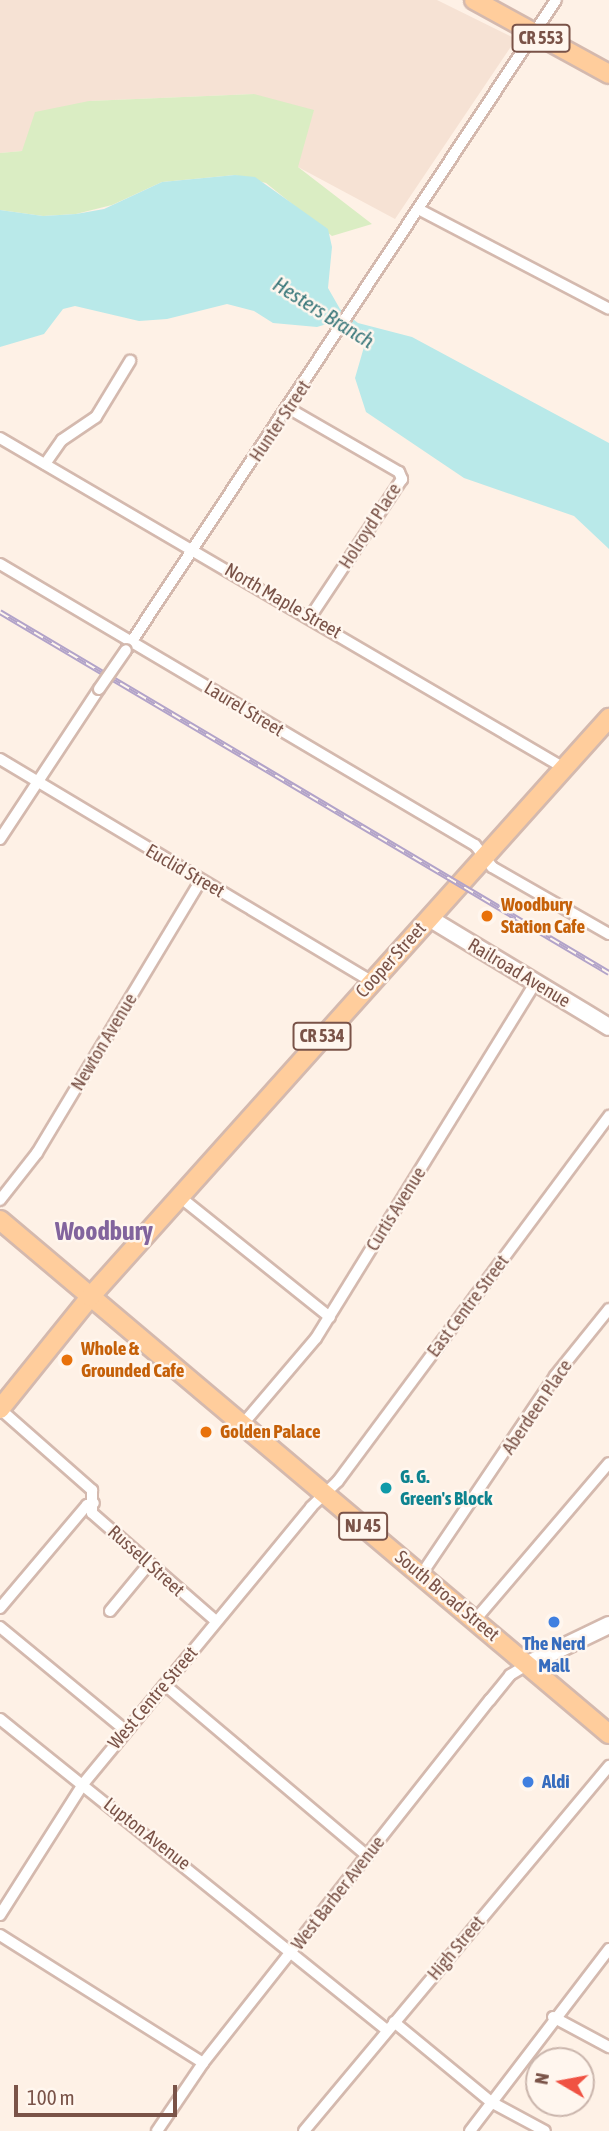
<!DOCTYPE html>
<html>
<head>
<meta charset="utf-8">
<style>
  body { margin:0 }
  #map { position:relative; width:609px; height:2131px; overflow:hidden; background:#fef1e6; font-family:"Asap Condensed",sans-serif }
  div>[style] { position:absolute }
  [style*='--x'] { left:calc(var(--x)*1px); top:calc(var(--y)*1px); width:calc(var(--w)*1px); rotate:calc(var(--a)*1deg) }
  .residential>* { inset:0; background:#f6e2d4 }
  .green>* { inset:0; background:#daedc3 }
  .water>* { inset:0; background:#b9e9e9 }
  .roads { filter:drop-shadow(2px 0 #d4b9ae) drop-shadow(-2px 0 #d4b9ae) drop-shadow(0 2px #d4b9ae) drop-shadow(0 -2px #d4b9ae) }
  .street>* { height:10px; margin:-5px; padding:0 5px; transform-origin:5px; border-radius:5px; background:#fff }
  .secondary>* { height:16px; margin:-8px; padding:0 8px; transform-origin:8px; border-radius:8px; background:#fff }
  .primary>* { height:18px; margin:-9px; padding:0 9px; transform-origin:9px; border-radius:9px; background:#ffcd9c }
  .rail>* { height:6px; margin-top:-3px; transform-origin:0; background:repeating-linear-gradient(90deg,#fff6ee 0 10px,#b2a3c9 0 20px); box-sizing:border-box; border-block:2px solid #b2a3c9 }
  .bridges { filter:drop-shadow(2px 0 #d4b9ae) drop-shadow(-2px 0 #d4b9ae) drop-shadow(0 2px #d4b9ae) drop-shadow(0 -2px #d4b9ae) }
  .street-bridge>* { height:10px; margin:-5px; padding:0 5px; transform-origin:5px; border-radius:5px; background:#fff }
  .dots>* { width:19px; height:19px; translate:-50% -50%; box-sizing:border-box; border:4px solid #fff6ee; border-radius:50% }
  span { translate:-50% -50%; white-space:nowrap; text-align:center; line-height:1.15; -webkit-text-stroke:5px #fff6ee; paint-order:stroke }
  .shield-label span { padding:2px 5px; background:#fff6ee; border:2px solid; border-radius:5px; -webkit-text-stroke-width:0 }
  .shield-label { font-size:18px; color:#7a5348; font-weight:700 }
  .street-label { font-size:19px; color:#7a5348 }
  .food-label { font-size:19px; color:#c56008; font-weight:700 }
  .left { translate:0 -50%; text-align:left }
  .culture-label { font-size:19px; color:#0d838f; font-weight:700 }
  .shop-label { font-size:19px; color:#366cbe; font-weight:700 }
  .water-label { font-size:21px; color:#387679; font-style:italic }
  .district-label { font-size:26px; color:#82649d; font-weight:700 }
  .north { position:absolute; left:525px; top:2047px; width:70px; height:70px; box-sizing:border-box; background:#fff6ee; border:2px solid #cab5ac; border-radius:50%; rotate:280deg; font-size:19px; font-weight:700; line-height:28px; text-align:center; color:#7a5348 }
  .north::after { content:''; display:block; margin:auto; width:24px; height:32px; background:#f05243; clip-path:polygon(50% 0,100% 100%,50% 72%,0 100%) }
  .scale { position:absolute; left:14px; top:2085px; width:163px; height:32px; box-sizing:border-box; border:4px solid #7a5348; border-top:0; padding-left:9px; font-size:21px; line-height:24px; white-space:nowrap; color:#7a5348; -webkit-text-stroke:5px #fff6ee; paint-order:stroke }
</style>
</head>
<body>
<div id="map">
  <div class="residential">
    <i style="clip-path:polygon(0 0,437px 0,516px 39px,395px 219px,298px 167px,254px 94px,89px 101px,22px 151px,0 153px)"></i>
  </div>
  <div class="green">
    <i style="clip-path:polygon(254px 94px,314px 110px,298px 167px,372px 224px,332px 236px,266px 183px,235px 175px,162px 182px,112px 205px,76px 214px,43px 216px,0 210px,0 153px,22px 151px,35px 112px,89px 101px)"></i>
  </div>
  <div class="water">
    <i style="clip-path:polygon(235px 175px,255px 177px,328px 229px,332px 247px,328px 288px,340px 309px,358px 323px,412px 337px,609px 443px,609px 549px,574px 516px,464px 478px,366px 412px,355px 378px,366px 340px,330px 323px,317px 327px,273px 323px,254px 311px,227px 304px,167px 319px,139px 321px,75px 306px,63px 309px,44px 334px,0 347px,0 210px,43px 216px,76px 214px,104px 209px,162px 182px)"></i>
  </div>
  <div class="roads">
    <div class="street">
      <i style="--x:420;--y:210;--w:213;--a:27.6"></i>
      <i style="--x:288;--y:408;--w:128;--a:30"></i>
      <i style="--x:399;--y:472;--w:8;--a:67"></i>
      <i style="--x:402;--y:479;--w:164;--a:123.6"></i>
      <i style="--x:0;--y:438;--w:653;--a:30.33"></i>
      <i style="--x:45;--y:464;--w:29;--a:-55"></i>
      <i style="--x:62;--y:440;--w:41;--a:-34.1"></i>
      <i style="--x:96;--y:417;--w:66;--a:-58.7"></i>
      <i style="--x:0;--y:564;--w:552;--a:30.61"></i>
      <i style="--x:475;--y:845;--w:28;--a:52"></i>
      <i style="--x:492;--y:867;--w:135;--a:29.8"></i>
      <i style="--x:126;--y:650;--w:779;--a:-56.51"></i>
      <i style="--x:0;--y:759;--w:432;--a:30.9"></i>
      <i style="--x:0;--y:839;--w:180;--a:-56.6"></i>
      <i style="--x:180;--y:1197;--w:192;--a:38.7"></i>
      <i style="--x:0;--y:1200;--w:60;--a:-51.8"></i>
      <i style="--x:37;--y:1153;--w:318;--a:-59"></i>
      <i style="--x:0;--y:1409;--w:123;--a:41.4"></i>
      <i style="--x:92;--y:1490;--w:23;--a:90"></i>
      <i style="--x:92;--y:1513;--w:164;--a:41.1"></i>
      <i style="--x:242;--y:1425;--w:114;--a:-49.6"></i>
      <i style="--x:316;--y:1338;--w:417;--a:-58.3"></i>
      <i style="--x:421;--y:1575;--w:240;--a:-56"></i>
      <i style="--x:555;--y:1376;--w:86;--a:-51.1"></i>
      <i style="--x:0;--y:1608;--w:135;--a:-49.8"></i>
      <i style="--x:87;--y:1505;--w:7;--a:-16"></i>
      <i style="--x:110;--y:1611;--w:60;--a:-50.4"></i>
      <i style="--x:475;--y:1620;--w:206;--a:-49.5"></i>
      <i style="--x:0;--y:1627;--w:163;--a:39.5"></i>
      <i style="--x:165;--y:1685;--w:265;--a:40.2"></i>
      <i style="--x:0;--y:1719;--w:496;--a:38.8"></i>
      <i style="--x:0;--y:1915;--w:155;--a:-57.6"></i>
      <i style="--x:83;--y:1784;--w:359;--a:-50.5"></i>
      <i style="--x:311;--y:1507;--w:37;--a:-44"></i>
      <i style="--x:338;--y:1481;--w:455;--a:-53.4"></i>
      <i style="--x:0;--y:1935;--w:240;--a:32.2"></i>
      <i style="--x:553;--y:2017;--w:64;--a:28.2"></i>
      <i style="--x:394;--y:2022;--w:126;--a:39.5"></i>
      <i style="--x:491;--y:2102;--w:61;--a:28.2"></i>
      <i style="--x:157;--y:2131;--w:82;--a:-55.9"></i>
      <i style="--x:203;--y:2063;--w:463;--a:-51.7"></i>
      <i style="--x:490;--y:1700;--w:32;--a:-51"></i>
      <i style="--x:510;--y:1675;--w:21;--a:-31"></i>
      <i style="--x:304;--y:2131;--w:476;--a:-50.1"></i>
      <i style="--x:470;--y:2131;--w:229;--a:-52.6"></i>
    </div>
    <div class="secondary">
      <i style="--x:429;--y:918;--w:210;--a:31.2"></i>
      <i style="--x:528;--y:1664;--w:90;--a:-25.7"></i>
    </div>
    <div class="primary">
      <i style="--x:474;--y:0;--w:154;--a:28.7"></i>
      <i style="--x:0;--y:1220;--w:797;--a:40.16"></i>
      <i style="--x:0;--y:1409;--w:144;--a:-51.2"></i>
      <i style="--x:90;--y:1297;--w:778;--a:-48.13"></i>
    </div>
  </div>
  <div class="rail">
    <i style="--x:0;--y:612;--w:708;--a:30.66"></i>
  </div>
  <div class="bridges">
    <div class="street-bridge">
      <i style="--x:99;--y:689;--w:47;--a:-55.3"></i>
    </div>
  </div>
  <div class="dots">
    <i style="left:487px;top:916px;background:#e8710a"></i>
    <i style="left:67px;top:1360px;background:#e8710a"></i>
    <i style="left:206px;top:1432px;background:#e8710a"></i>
    <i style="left:386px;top:1488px;background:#0f9aa8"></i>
    <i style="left:554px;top:1622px;background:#3f7fe0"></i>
    <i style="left:528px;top:1782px;background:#3f7fe0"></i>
  </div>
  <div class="shield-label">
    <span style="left:541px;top:38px">CR 553</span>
    <span style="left:322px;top:1036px">CR 534</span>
    <span style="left:363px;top:1526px">NJ 45</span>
  </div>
  <div class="street-label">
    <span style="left:280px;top:421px;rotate:-56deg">Hunter Street</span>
    <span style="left:370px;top:526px;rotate:-57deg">Holroyd Place</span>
    <span style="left:283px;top:601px;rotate:30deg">North Maple Street</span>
    <span style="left:244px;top:709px;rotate:31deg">Laurel Street</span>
    <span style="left:185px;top:871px;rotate:30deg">Euclid Street</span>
    <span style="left:391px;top:960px;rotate:-48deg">Cooper Street</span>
    <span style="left:519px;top:973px;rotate:31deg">Railroad Avenue</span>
    <span style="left:104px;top:1042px;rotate:-59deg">Newton Avenue</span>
    <span style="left:396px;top:1209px;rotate:-58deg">Curtis Avenue</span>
    <span style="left:468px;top:1306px;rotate:-53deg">East Centre Street</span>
    <span style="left:537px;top:1407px;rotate:-56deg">Aberdeen Place</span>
    <span style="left:146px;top:1561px;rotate:42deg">Russell Street</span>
    <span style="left:447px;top:1596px;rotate:40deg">South Broad Street</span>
    <span style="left:153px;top:1698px;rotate:-50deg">West Centre Street</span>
    <span style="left:147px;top:1834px;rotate:38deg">Lupton Avenue</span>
    <span style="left:338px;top:1893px;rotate:-52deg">West Barber Avenue</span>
    <span style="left:456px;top:1948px;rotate:-50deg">High Street</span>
  </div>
  <div class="food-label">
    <span class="left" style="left:501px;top:916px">Woodbury<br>Station Cafe</span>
    <span class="left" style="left:81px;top:1360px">Whole &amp;<br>Grounded Cafe</span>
    <span class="left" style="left:220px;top:1432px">Golden Palace</span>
  </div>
  <div class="culture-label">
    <span class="left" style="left:400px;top:1488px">G. G.<br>Green's Block</span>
  </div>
  <div class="shop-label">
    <span style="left:554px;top:1655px">The Nerd<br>Mall</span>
    <span class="left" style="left:542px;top:1782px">Aldi</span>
  </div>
  <div class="water-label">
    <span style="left:324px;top:312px;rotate:32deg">Hesters Branch</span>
  </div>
  <div class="district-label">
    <span style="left:104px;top:1232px">Woodbury</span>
  </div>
  <div class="north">N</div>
  <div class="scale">100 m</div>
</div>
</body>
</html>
